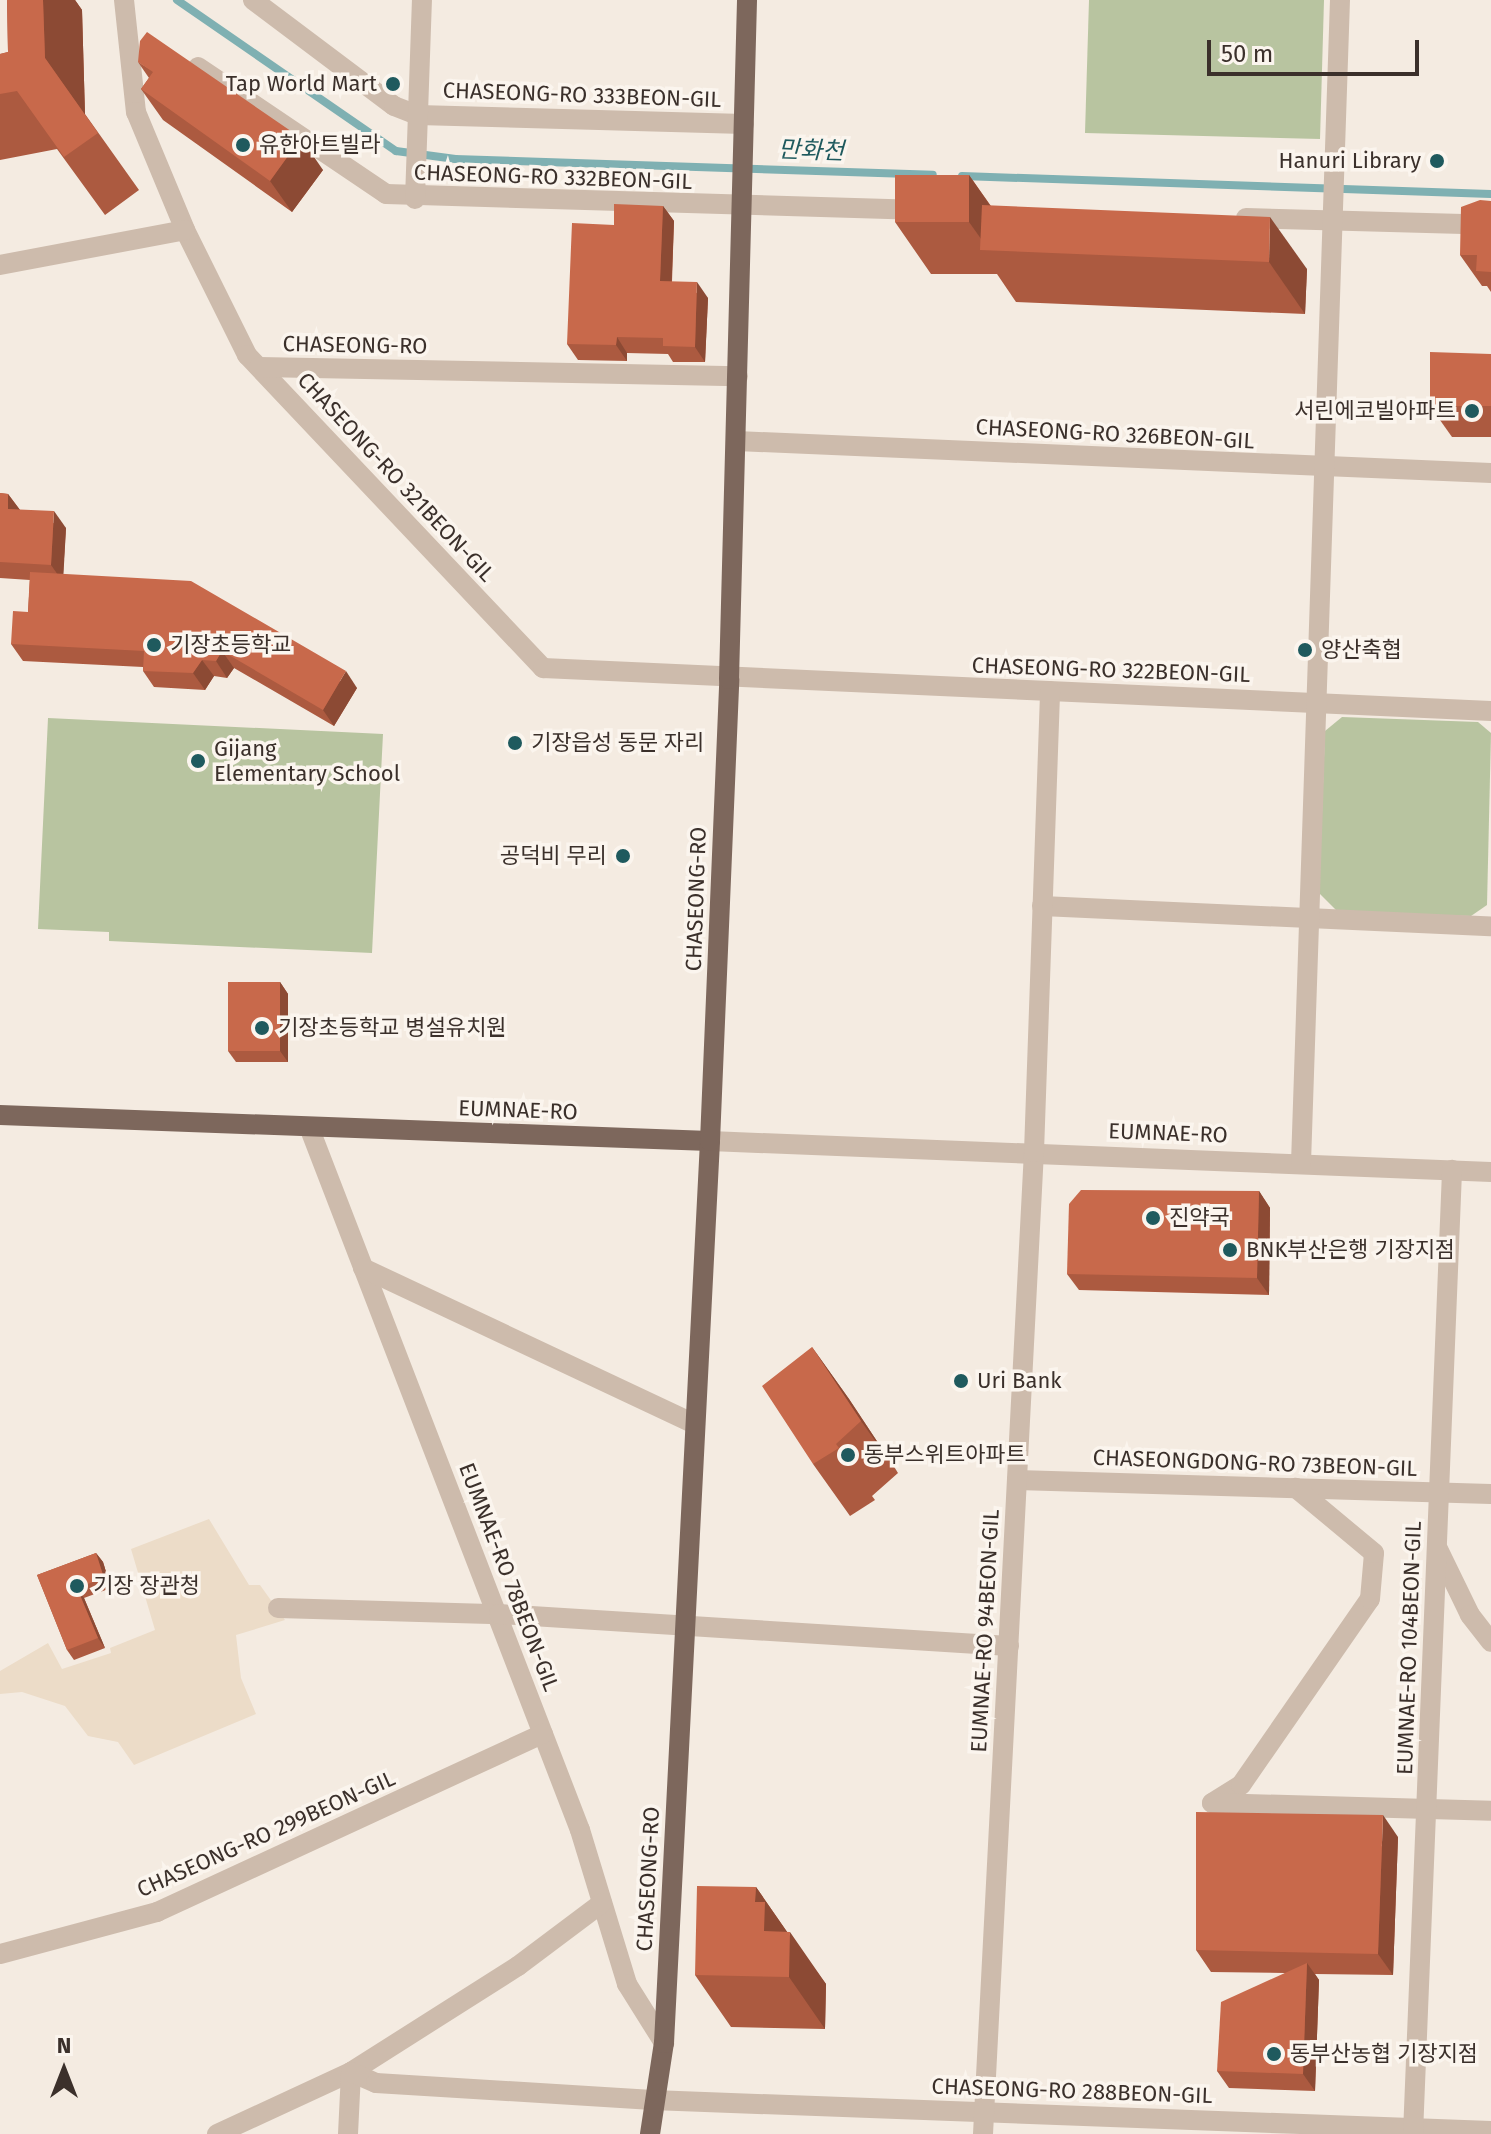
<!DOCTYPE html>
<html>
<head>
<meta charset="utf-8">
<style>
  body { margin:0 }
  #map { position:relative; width:1491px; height:2134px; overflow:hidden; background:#f4ebe1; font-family:"Fira Sans","Noto Sans KR",sans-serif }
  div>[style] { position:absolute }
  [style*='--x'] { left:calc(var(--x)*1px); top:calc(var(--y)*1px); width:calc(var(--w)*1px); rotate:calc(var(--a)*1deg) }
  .green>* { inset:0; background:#b8c4a0 }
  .plaza>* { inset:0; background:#ecdcc8 }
  .stream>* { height:8px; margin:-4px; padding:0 4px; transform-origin:4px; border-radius:4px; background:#7fb0b2 }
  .minor>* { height:20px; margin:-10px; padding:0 10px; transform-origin:10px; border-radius:10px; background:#cdbbac }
  .major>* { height:20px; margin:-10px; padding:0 10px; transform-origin:10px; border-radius:10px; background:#7d675c }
  .wall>* { inset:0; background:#ac5a40 }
  .shaded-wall>* { inset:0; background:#8c4a34 }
  .building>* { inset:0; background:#c8694b }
  .dots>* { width:22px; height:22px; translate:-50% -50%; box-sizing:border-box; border:4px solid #fbf5ee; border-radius:50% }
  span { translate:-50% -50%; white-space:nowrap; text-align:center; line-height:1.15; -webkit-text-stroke:7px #fbf5ee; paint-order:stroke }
  .poi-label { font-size:22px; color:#3b302b }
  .right { translate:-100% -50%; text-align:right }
  .left { translate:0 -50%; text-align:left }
  .street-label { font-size:22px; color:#3b302b }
  .water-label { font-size:24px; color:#1f5a5e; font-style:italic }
  .north { position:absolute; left:24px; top:2030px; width:80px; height:80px; -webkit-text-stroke:6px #fbf5ee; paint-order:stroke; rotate:0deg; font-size:22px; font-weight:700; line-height:32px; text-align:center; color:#3b302b }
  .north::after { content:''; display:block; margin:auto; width:28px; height:36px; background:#3b302b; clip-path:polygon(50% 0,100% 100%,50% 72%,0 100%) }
  .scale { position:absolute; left:1207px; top:40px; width:212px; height:36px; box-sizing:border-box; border:4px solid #3b302b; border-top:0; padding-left:10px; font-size:24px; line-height:28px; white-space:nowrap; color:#3b302b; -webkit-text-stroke:6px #fbf5ee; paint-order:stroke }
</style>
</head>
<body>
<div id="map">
  <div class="green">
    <i style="clip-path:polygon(1089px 0,1324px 0,1320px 139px,1085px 133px)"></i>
    <i style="clip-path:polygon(1342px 717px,1478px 722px,1491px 733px,1487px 905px,1471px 916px,1339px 913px,1319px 893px,1325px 731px)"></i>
    <i style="clip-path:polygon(48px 718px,383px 734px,372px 953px,109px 941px,109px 932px,38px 929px)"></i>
  </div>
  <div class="plaza">
    <i style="clip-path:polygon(209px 1519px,249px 1585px,260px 1585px,285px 1620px,236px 1635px,241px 1678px,256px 1714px,134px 1765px,118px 1742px,88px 1736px,65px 1706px,22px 1692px,0 1694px,0 1671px,48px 1643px,62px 1669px,111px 1653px,110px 1648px,155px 1630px,131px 1549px)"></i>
  </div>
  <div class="stream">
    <i style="--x:177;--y:0;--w:266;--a:34.6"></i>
    <i style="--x:396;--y:151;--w:60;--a:7.7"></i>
    <i style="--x:455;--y:159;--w:478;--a:1.9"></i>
    <i style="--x:962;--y:176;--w:529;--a:1.95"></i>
  </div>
  <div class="minor">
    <i style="--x:124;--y:0;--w:113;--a:83.9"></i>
    <i style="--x:136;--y:112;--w:128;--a:67.4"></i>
    <i style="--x:185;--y:230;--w:140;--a:63.6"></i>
    <i style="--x:247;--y:355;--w:431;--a:46.6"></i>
    <i style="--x:543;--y:668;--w:949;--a:2.6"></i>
    <i style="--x:253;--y:0;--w:176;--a:36.9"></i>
    <i style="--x:394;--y:106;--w:26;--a:21"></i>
    <i style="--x:418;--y:115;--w:326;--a:1.6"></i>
    <i style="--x:198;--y:67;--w:227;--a:34"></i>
    <i style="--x:386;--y:194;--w:536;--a:1.71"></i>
    <i style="--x:415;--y:199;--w:199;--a:-88"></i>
    <i style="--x:1246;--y:218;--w:245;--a:1.6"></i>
    <i style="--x:0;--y:265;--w:188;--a:-10.7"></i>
    <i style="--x:259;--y:367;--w:479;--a:1.1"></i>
    <i style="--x:737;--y:441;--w:755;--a:2.43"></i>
    <i style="--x:1042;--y:906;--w:449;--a:2.6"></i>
    <i style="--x:309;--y:1127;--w:753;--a:68.92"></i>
    <i style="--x:580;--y:1830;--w:161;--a:73"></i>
    <i style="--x:627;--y:1984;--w:70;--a:57.9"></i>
    <i style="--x:710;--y:1141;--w:782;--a:2.27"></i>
    <i style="--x:1301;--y:1163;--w:1164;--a:-88.08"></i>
    <i style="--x:363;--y:1268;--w:367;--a:25.2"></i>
    <i style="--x:1017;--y:1480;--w:474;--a:1.7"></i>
    <i style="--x:1438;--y:1549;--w:73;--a:64.1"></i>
    <i style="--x:1470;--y:1615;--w:34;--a:52"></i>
    <i style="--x:278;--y:1608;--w:221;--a:1.6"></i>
    <i style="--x:499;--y:1614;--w:511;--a:3.59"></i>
    <i style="--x:1212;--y:1803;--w:34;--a:-32"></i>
    <i style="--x:1241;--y:1785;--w:226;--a:-55.3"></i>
    <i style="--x:1370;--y:1599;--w:46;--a:-85"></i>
    <i style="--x:1374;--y:1553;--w:102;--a:-140.2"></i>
    <i style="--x:1212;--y:1803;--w:279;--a:1.6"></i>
    <i style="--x:0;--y:1954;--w:163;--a:-15"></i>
    <i style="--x:157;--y:1912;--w:425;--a:-24.8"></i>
    <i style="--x:217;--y:2134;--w:148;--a:-24.8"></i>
    <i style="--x:351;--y:2072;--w:198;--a:-32.4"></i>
    <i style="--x:518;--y:1966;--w:105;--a:-36.9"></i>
    <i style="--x:348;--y:2134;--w:62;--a:-87.2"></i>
    <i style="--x:351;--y:2072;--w:27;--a:24"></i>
    <i style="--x:376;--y:2083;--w:277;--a:3.5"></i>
    <i style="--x:652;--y:2100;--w:840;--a:2.12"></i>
    <i style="--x:983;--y:2134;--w:983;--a:-87.03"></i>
    <i style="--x:1034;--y:1152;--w:461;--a:-88"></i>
    <i style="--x:1413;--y:2134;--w:965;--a:-87.68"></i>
  </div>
  <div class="major">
    <i style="--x:0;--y:1115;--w:710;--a:2.1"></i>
    <i style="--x:650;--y:2134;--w:92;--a:-81.3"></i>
    <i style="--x:664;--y:2043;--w:903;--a:-87.08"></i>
    <i style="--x:710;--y:1141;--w:462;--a:-87.6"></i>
    <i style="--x:729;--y:679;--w:679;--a:-88.48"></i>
  </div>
  <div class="wall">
    <i style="clip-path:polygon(7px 0,75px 0,82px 10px,85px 114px,139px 190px,105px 215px,57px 149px,0 160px,0 54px,8px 52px)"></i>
    <i style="clip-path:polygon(138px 62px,323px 170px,292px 212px,163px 120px,141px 89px,149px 78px)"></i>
    <i style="clip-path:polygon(969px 175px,991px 206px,1307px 269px,1305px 314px,1016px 302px,997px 274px,931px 274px,895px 222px)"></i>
    <i style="clip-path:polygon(1491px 201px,1491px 292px,1487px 286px,1482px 286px,1460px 255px)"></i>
    <i style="clip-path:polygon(663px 206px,674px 221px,672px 282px,708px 298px,705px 362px,673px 362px,668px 354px,627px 353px,627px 361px,578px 360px,567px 344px,614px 225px)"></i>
    <i style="clip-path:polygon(1491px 354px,1491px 437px,1452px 437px,1430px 406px)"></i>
    <i style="clip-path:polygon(0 493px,8px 494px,20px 510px,66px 528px,63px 574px,357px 688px,334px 726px,234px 668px,227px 678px,214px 676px,205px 690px,154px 687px,143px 671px,143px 667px,23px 661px,11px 644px,28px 612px,30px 580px,0 578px)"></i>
    <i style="clip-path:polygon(280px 982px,288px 994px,288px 1062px,236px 1062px,228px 1051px)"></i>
    <i style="clip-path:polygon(1259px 1191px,1270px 1208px,1269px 1295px,1079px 1290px,1067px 1274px)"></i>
    <i style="clip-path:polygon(812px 1347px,849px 1399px,898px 1473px,872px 1496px,875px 1500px,850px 1516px,813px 1464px)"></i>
    <i style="clip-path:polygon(96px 1553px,103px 1562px,111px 1588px,84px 1598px,105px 1648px,74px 1660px,67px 1650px,37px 1575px)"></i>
    <i style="clip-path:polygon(1398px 1837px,1393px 1975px,1315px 1974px,1319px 1980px,1315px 2091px,1229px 2088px,1217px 2071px,1285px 1973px,1211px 1972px,1196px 1950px)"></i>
    <i style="clip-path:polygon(756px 1887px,787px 1932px,826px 1984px,825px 2029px,731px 2027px,695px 1975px)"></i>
  </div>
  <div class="shaded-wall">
    <i style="clip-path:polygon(43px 0,75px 0,82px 10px,85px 115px,45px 58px)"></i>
    <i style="clip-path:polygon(301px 138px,323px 170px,292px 212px,270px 181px)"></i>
    <i style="clip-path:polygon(969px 175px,1005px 227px,989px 250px,969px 222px)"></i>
    <i style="clip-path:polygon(663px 206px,674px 221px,671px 297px,660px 281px)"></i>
    <i style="clip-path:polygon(1270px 217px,1307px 269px,1305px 314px,1269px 262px)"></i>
    <i style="clip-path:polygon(697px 282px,708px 298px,705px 362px,695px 347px)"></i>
    <i style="clip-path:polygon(617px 337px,627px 353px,627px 361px,616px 345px)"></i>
    <i style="clip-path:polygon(8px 494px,20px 510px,8px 509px)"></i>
    <i style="clip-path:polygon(54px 511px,66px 528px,63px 582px,51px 565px)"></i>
    <i style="clip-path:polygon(222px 651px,234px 668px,227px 678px,216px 661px)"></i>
    <i style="clip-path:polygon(202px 660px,214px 676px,205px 690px,193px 673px)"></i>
    <i style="clip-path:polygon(346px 671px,357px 688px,334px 726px,323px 710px)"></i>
    <i style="clip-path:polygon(280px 982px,288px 994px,288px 1062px,280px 1051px)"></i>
    <i style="clip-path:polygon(1259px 1191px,1270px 1208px,1269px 1295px,1257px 1278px)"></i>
    <i style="clip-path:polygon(812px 1347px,849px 1399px,898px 1473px,861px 1421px)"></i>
    <i style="clip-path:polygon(96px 1553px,103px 1562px,111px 1588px,104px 1578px)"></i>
    <i style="clip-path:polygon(77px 1588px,84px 1598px,105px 1648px,98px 1638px)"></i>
    <i style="clip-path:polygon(1383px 1815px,1398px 1837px,1393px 1975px,1378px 1954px)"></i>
    <i style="clip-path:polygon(756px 1887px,790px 1936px,790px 1932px,826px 1984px,825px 2029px,789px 1977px,764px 1931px,755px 1902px)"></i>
    <i style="clip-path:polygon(1307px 1963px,1319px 1980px,1315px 2091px,1303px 2074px)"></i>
  </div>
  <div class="building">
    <i style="clip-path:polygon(7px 0,43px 0,45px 58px,98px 133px,64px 157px,17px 91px,0 94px,0 54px,8px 52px)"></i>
    <i style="clip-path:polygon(147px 32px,301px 138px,270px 181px,141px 89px,153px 72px,138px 62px,140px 41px)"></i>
    <i style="clip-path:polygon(895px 175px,969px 175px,969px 222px,895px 222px)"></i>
    <i style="clip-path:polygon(1480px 200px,1491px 201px,1491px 272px,1476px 271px,1477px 255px,1460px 255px,1461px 207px)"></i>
    <i style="clip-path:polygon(614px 204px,663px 206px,660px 281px,697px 282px,695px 347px,663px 346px,663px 338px,617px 337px,616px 345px,567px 344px,572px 223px,614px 225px)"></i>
    <i style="clip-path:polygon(982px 205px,1270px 217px,1269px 262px,980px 250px)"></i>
    <i style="clip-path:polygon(1430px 352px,1491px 354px,1491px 406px,1430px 406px)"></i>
    <i style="clip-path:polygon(0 493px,8px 494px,8px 509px,54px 511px,51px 565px,0 562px)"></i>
    <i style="clip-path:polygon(30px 572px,191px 581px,346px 671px,323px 710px,222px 651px,216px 661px,202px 660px,193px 673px,143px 671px,144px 651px,11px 644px,13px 611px,28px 612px)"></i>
    <i style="clip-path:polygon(228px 982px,280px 982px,280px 1051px,228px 1051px)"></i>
    <i style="clip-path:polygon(1081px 1190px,1259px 1191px,1257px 1278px,1067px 1274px,1069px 1204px)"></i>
    <i style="clip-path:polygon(812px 1347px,861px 1421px,836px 1444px,839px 1448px,813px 1464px,762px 1386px)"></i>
    <i style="clip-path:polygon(96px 1553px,104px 1578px,77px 1588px,98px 1638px,67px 1650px,37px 1575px)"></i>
    <i style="clip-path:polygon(1196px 1812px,1383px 1815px,1378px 1954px,1196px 1950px)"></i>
    <i style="clip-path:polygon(697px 1886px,756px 1887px,755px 1902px,765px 1902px,764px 1931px,790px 1932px,789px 1977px,695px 1975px)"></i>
    <i style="clip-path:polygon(1307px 1963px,1303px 2074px,1217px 2071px,1221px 2002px)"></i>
  </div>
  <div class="dots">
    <i style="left:393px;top:84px;background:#1f5a5e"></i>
    <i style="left:243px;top:145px;background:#1f5a5e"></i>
    <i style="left:1437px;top:161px;background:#1f5a5e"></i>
    <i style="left:1472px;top:411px;background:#1f5a5e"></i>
    <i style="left:154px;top:645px;background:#1f5a5e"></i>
    <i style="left:1305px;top:650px;background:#1f5a5e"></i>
    <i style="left:515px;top:743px;background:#1f5a5e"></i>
    <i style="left:198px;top:761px;background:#1f5a5e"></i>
    <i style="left:623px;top:856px;background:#1f5a5e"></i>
    <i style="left:262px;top:1028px;background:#1f5a5e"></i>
    <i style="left:1153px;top:1218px;background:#1f5a5e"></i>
    <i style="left:1230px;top:1250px;background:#1f5a5e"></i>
    <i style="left:961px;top:1381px;background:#1f5a5e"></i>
    <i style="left:848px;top:1455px;background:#1f5a5e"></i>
    <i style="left:77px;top:1586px;background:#1f5a5e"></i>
    <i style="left:1274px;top:2054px;background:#1f5a5e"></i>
  </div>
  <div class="poi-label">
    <span class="right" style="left:377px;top:84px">Tap World Mart</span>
    <span class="left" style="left:259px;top:145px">유한아트빌라</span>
    <span class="right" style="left:1421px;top:161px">Hanuri Library</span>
    <span class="right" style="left:1456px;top:411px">서린에코빌아파트</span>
    <span class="left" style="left:170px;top:645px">기장초등학교</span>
    <span class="left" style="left:1321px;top:650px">양산축협</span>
    <span class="left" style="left:531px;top:743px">기장읍성 동문 자리</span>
    <span class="left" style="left:214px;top:761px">Gijang<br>Elementary School</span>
    <span class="right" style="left:607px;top:856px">공덕비 무리</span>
    <span class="left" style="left:278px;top:1028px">기장초등학교 병설유치원</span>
    <span class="left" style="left:1169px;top:1218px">진약국</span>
    <span class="left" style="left:1246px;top:1250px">BNK부산은행 기장지점</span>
    <span class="left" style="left:977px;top:1381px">Uri Bank</span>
    <span class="left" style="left:864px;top:1455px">동부스위트아파트</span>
    <span class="left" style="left:93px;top:1586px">기장 장관청</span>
    <span class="left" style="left:1290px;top:2054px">동부산농협 기장지점</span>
  </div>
  <div class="street-label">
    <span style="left:582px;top:95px;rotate:2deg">CHASEONG-RO 333BEON-GIL</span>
    <span style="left:553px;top:177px;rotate:2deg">CHASEONG-RO 332BEON-GIL</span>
    <span style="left:355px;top:345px;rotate:1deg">CHASEONG-RO</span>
    <span style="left:1115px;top:434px;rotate:3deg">CHASEONG-RO 326BEON-GIL</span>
    <span style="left:396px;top:477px;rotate:47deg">CHASEONG-RO 321BEON-GIL</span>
    <span style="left:1111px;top:670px;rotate:2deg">CHASEONG-RO 322BEON-GIL</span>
    <span style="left:696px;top:899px;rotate:-88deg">CHASEONG-RO</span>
    <span style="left:518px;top:1110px;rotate:2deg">EUMNAE-RO</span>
    <span style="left:1168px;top:1133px;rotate:2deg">EUMNAE-RO</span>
    <span style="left:1255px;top:1463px;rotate:2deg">CHASEONGDONG-RO 73BEON-GIL</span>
    <span style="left:509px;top:1577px;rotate:69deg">EUMNAE-RO 78BEON-GIL</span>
    <span style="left:985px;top:1631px;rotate:-87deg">EUMNAE-RO 94BEON-GIL</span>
    <span style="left:1409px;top:1648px;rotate:-88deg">EUMNAE-RO 104BEON-GIL</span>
    <span style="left:266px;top:1834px;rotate:-24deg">CHASEONG-RO 299BEON-GIL</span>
    <span style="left:648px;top:1879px;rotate:-87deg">CHASEONG-RO</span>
    <span style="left:1072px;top:2091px;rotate:2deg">CHASEONG-RO 288BEON-GIL</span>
  </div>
  <div class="water-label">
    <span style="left:811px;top:151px;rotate:2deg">만화천</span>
  </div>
  <div class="north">N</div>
  <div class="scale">50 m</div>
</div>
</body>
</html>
